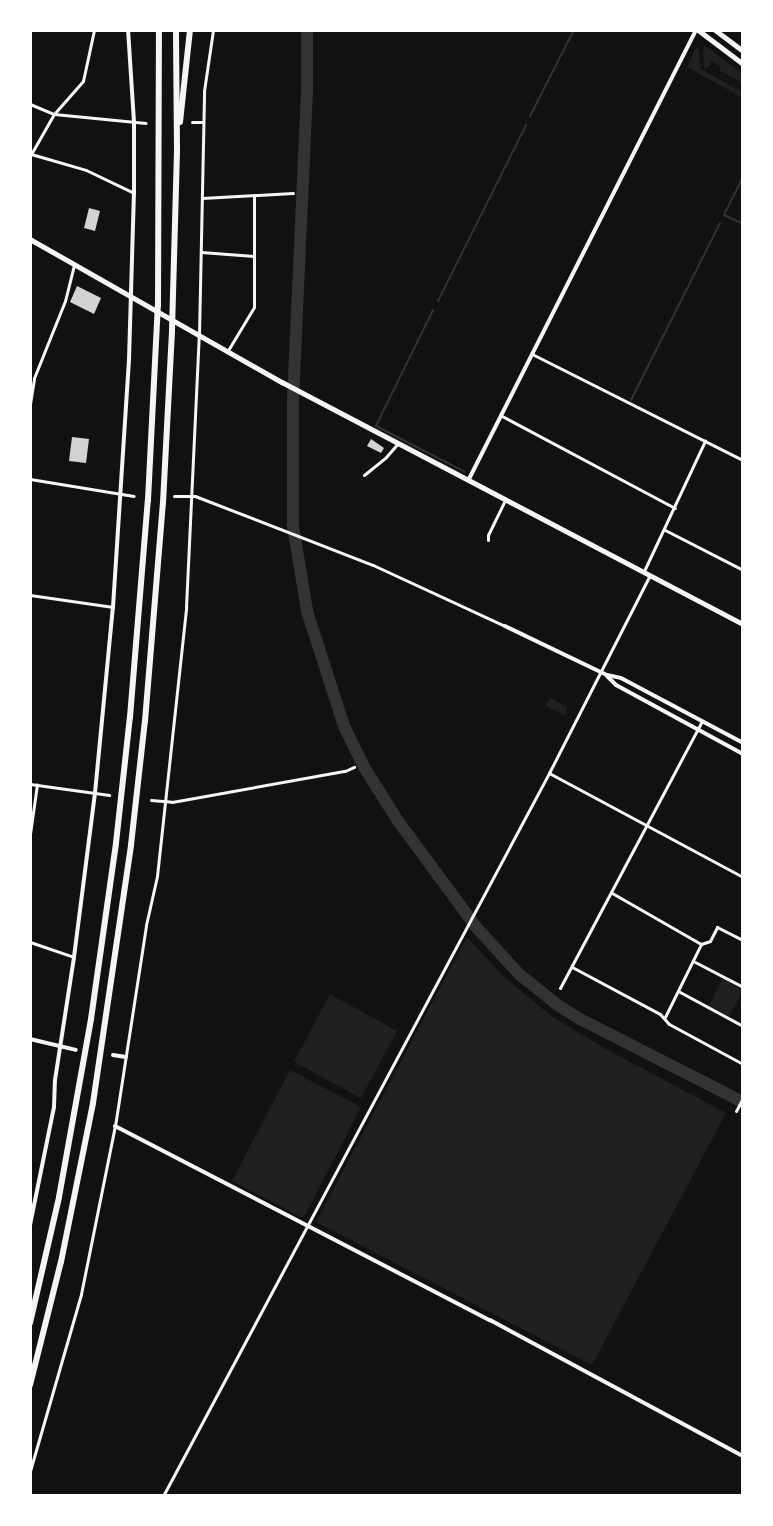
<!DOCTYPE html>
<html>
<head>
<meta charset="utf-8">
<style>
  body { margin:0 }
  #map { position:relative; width:773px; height:1526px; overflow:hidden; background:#111; font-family:"DM Sans",sans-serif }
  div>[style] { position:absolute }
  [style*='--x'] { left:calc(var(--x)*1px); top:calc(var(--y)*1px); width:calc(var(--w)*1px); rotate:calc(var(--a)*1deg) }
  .green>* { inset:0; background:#202020 }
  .stream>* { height:2px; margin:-1px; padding:0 1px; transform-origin:1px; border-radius:1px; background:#333 }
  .river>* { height:12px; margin:-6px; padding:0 6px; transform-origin:6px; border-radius:6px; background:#333 }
  .building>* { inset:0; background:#d3d3d3 }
  .minor>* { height:3px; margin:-1.5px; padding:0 1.5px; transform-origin:1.5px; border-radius:1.5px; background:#f5f5f5 }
  .tertiary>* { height:4px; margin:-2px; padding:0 2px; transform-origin:2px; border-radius:2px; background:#f5f5f5 }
  .secondary>* { height:4.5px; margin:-2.25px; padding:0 2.25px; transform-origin:2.25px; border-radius:2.25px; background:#f5f5f5 }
  .trunk>* { height:5px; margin:-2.5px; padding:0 2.5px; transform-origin:2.5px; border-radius:2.5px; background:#f5f5f5 }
  .motorway>* { height:6px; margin:-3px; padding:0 3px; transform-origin:3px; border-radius:3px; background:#f5f5f5 }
  span { translate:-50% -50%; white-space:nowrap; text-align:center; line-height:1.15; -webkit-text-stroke:4.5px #fff; paint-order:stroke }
  .frame { position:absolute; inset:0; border:32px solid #fff; pointer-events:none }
</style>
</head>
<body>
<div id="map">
  <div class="green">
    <i style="clip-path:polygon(705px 46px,743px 74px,743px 83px,720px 71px,720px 66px,712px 61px,706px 69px,704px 67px,703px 50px)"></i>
    <i style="clip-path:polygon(696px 48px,699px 49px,701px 69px,743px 93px,743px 98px,687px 67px)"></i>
    <i style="clip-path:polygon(550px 698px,567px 707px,565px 715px,546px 706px)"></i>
    <i style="clip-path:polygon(467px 937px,504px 977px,551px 1016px,606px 1049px,726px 1113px,592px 1365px,316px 1222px)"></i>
    <i style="clip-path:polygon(723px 979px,743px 990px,729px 1016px,709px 1005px)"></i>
    <i style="clip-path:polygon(330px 994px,397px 1031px,361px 1098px,294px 1062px)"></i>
    <i style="clip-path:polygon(290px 1070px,361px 1107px,304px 1217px,301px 1217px,232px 1181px)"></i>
  </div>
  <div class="stream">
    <i style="--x:530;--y:116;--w:97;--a:-62.9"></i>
    <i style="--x:743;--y:177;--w:42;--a:116.6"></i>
    <i style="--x:724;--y:215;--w:21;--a:25"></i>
    <i style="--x:438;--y:301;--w:197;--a:-63.4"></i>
    <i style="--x:433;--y:310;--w:129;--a:116.2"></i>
    <i style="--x:376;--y:426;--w:100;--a:27.3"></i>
    <i style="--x:631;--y:400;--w:198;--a:-63.3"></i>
  </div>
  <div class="river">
    <i style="--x:307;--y:30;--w:61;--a:90"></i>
    <i style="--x:307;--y:91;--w:313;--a:92.6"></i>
    <i style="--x:293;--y:404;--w:122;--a:90"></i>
    <i style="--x:293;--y:526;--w:86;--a:80.6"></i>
    <i style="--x:307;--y:611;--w:121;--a:72.2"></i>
    <i style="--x:344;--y:726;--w:46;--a:64"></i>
    <i style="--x:364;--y:767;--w:64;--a:57.8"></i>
    <i style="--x:398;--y:821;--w:133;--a:53.6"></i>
    <i style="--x:477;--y:928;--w:62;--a:47.6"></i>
    <i style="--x:519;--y:974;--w:51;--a:38.7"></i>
    <i style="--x:559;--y:1006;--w:25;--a:32"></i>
    <i style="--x:580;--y:1019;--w:183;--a:27"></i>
  </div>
  <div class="building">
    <i style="clip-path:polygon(89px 208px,100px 211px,95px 231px,84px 228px)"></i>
    <i style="clip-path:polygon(77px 286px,101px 298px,94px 314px,70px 302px)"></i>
    <i style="clip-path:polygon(72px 437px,89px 439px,86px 463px,69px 461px)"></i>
    <i style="clip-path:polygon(371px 439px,384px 448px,381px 453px,367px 446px)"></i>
  </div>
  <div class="minor">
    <i style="--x:30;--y:104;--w:26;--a:23"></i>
    <i style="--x:54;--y:114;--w:92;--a:5.6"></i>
    <i style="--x:192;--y:122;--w:10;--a:0"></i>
    <i style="--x:31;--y:154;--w:57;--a:16.2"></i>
    <i style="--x:86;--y:170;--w:53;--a:25.6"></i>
    <i style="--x:30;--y:156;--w:48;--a:-60.3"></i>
    <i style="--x:54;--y:114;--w:44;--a:-48.7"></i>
    <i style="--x:83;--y:81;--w:52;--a:-77.8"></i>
    <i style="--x:202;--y:198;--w:91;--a:-3.1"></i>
    <i style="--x:201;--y:252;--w:53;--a:4.3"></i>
    <i style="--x:227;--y:352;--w:52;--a:-59"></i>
    <i style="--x:254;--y:307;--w:112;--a:-90"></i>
    <i style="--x:532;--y:354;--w:236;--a:26.7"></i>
    <i style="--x:30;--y:404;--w:26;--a:-81"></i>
    <i style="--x:34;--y:378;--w:83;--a:-68.1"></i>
    <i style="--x:65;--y:301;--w:38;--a:-76"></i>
    <i style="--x:500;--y:415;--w:198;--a:28"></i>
    <i style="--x:364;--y:475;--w:28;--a:-39"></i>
    <i style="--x:386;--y:457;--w:18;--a:-49"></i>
    <i style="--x:30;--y:479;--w:105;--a:9.3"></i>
    <i style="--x:174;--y:496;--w:21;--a:0"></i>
    <i style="--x:195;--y:496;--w:191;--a:21.2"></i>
    <i style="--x:373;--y:565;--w:145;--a:24.8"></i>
    <i style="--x:665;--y:530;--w:88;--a:27.1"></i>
    <i style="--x:488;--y:540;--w:5;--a:-90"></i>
    <i style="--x:488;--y:535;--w:39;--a:-64"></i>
    <i style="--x:644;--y:571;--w:144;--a:-64.9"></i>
    <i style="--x:30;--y:595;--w:84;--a:8.2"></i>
    <i style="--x:549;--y:773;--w:220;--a:28.2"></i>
    <i style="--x:30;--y:784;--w:80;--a:7.9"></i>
    <i style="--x:151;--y:800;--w:21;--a:5"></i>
    <i style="--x:172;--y:802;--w:176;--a:-10.2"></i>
    <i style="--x:345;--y:771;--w:10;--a:-24"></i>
    <i style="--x:30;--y:834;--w:50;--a:-82"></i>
    <i style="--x:612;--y:893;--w:103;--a:29.8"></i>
    <i style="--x:30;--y:942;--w:46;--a:18.8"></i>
    <i style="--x:701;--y:944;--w:9;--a:-18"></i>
    <i style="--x:710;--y:941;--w:16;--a:-63"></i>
    <i style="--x:717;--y:927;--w:29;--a:27"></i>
    <i style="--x:695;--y:962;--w:54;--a:27.5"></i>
    <i style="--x:572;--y:967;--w:100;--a:28.1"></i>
    <i style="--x:660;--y:1014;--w:13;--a:48"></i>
    <i style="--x:669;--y:1024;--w:84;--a:28.4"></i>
    <i style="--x:560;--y:988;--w:302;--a:-62"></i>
    <i style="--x:678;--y:991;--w:74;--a:28.3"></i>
    <i style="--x:665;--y:1017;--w:81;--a:-63.7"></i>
    <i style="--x:736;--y:1111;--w:15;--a:-62"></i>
    <i style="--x:30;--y:1471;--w:184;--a:-73.9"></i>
    <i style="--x:81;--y:1294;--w:171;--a:-78.6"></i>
    <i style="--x:115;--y:1126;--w:203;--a:-81.2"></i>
    <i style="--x:146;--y:925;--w:50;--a:-77.3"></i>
    <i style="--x:157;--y:876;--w:271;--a:-83.8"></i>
    <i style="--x:186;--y:607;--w:272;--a:-87.3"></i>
    <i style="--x:199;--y:335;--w:244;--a:-88.8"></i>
    <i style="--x:204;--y:91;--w:62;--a:-81.6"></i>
    <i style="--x:163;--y:1496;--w:820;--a:-61.9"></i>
    <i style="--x:549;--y:773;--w:222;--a:-63"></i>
  </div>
  <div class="tertiary">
    <i style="--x:469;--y:479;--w:503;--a:-63.18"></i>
    <i style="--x:505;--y:626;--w:113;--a:25.7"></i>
    <i style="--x:607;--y:675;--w:14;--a:12"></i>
    <i style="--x:621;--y:678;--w:138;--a:28"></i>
    <i style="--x:607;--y:676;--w:13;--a:45"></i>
    <i style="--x:616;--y:685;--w:145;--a:28.5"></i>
    <i style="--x:30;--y:1039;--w:47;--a:13.4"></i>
    <i style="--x:113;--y:1055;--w:13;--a:9"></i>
    <i style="--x:115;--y:1126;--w:422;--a:27.4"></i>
    <i style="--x:490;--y:1320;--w:287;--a:28.3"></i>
    <i style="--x:30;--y:1225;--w:120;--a:-78.5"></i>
    <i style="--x:54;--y:1107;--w:27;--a:-88"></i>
    <i style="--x:55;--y:1080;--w:124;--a:-81.2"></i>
    <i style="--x:74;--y:957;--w:165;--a:-82.7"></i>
    <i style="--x:95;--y:793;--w:187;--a:-84.5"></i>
    <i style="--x:113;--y:607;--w:248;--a:-86.3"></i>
    <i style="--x:129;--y:360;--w:167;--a:-88.3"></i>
    <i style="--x:134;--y:193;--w:71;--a:-90"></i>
    <i style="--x:134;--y:122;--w:92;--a:-93.7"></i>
  </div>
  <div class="secondary">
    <i style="--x:30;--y:239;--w:290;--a:29.6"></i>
    <i style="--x:282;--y:382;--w:521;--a:27.7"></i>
  </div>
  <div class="trunk">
    <i style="--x:698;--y:30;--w:56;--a:37.1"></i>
    <i style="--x:715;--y:30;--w:35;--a:37"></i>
  </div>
  <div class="motorway">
    <i style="--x:180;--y:122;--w:93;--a:-83.8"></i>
    <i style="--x:30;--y:1323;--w:129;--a:-77"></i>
    <i style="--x:59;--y:1197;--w:181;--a:-79.8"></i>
    <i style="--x:91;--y:1019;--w:178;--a:-81.9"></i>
    <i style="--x:116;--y:843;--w:127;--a:-83.7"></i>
    <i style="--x:130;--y:717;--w:218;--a:-85.3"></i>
    <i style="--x:148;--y:500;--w:195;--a:-87.1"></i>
    <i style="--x:158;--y:305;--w:275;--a:-89.8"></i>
    <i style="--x:30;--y:1385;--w:127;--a:-75.9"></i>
    <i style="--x:61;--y:1262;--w:162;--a:-78.6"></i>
    <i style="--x:93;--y:1103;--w:261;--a:-81.6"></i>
    <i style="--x:131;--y:845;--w:125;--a:-83.6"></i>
    <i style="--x:145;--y:721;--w:219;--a:-85.3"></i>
    <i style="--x:163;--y:503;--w:173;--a:-87"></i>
    <i style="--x:172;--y:330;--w:181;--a:-88.4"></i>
    <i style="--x:177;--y:149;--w:119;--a:-90.5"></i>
  </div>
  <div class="frame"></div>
</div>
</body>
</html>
